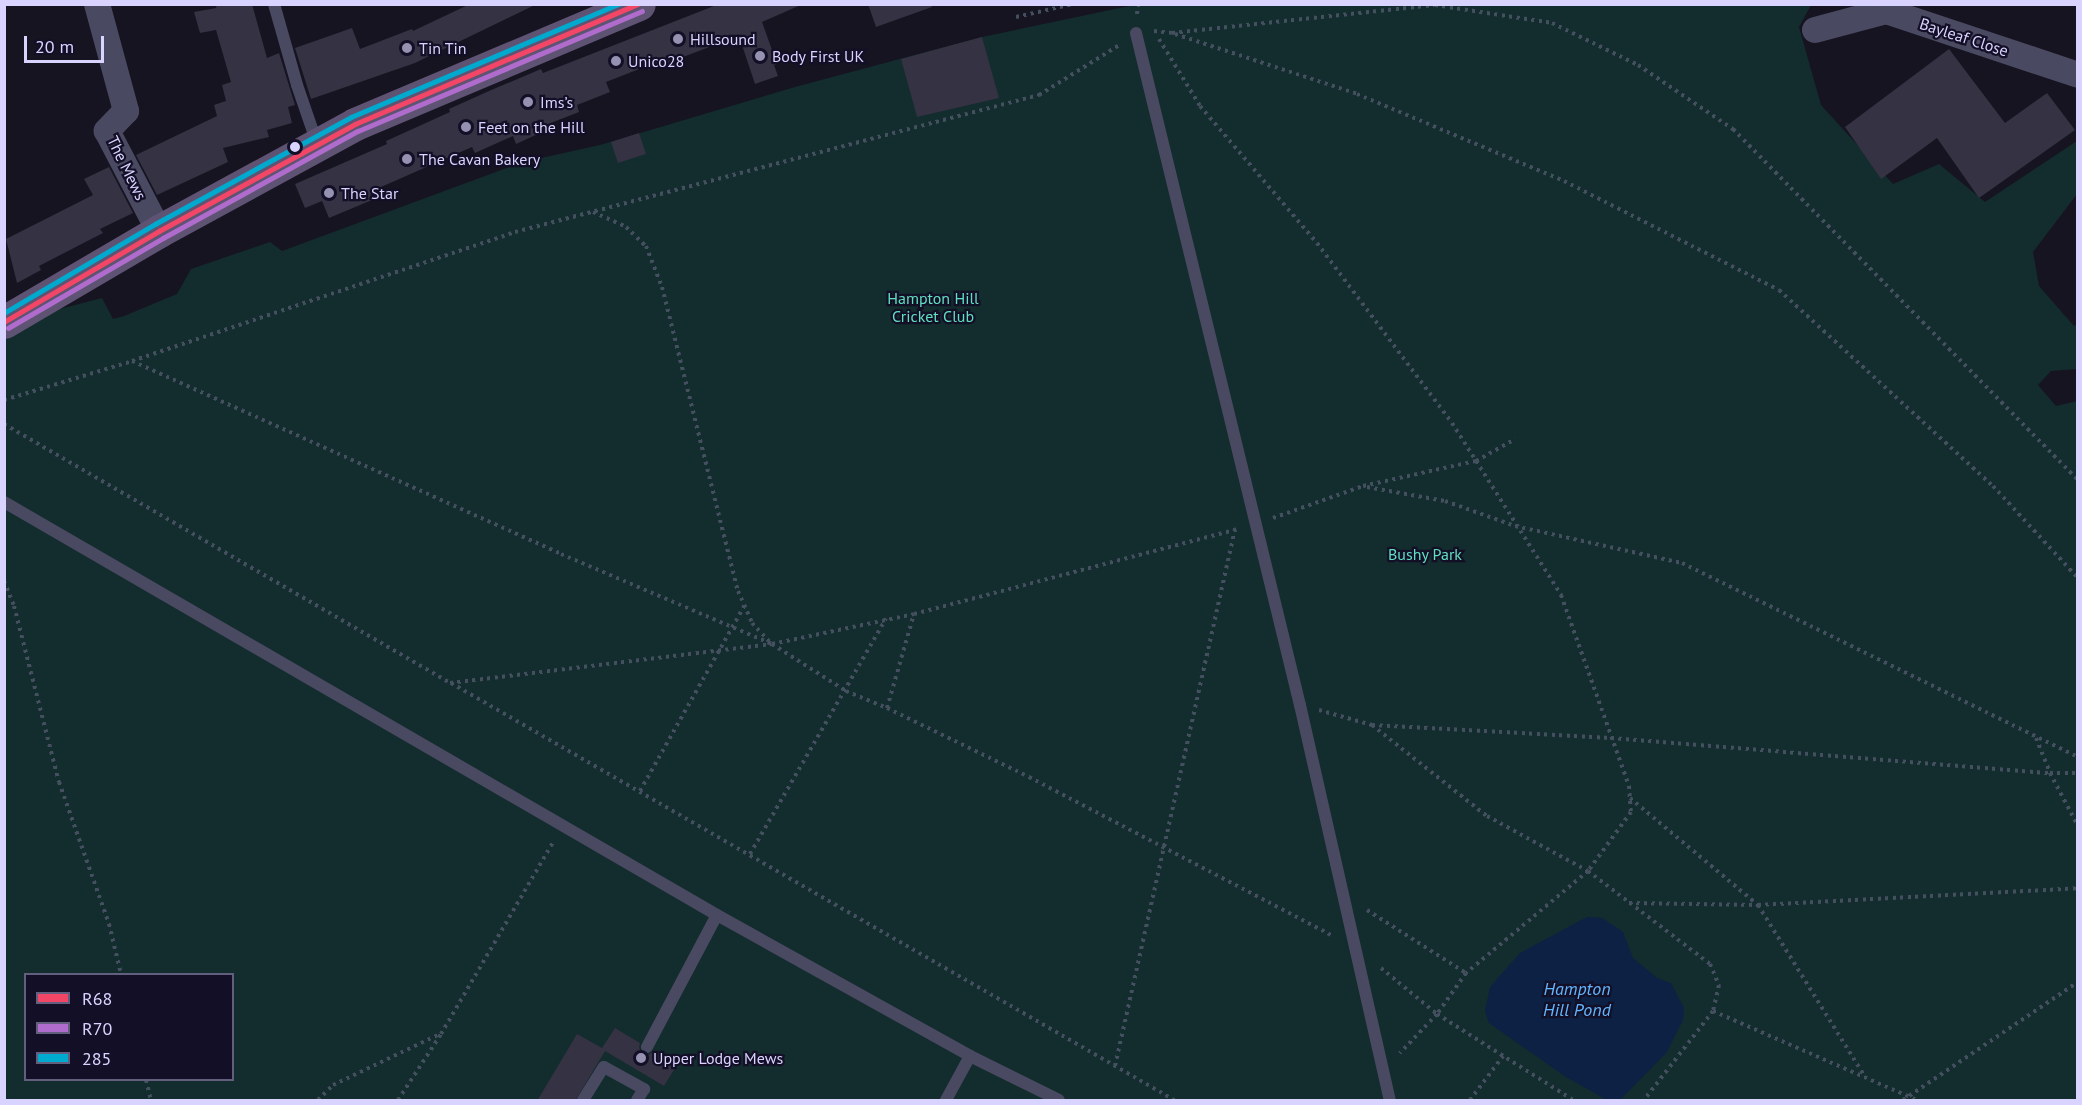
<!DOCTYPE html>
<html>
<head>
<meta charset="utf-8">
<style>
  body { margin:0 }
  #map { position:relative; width:2082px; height:1105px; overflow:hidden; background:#161421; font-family:"PT Sans",sans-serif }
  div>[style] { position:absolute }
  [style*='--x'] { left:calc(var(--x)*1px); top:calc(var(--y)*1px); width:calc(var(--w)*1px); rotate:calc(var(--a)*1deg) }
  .green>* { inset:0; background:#132c2d }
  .water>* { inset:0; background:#0d2144 }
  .building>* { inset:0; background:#343243 }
  .path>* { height:4px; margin-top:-2px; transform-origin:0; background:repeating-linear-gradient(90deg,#44505f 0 3px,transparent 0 7.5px) }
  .service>* { height:12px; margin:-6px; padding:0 6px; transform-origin:6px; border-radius:6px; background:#4a4962 }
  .minor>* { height:26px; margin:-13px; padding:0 13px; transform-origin:13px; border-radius:13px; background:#4a4962 }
  .primary>* { height:33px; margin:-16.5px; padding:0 16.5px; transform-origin:16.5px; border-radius:16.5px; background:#5e5373 }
  .bus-1>* { height:4.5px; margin:-2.25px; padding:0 2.25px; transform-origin:2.25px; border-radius:2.25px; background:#f34667 }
  .bus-2>* { height:4.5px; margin:-2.25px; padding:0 2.25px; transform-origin:2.25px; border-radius:2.25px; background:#b06ccc }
  .bus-3>* { height:4.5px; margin:-2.25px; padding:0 2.25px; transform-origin:2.25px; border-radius:2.25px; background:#00a9ce }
  .dots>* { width:16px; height:16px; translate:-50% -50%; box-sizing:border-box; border:3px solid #130f26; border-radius:50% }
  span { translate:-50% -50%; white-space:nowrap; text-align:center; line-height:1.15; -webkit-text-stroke:4.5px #130f26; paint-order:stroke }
  .street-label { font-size:16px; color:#d9d4ff }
  .poi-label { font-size:16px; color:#d9d4ff }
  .left { translate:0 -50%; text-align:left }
  .park-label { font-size:16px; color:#5fe0c0 }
  .water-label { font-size:18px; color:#62b6ff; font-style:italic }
  .frame { position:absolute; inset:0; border:6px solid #d9d4ff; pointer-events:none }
  .legend { position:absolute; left:24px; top:973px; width:210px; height:108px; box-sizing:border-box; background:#130f26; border:2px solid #625e7d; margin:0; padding:8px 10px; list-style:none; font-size:18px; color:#d9d4ff }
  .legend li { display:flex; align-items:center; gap:12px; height:30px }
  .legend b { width:30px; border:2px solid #625e7d }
  .scale { position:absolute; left:24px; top:36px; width:80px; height:27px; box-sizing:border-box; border:3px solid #d9d4ff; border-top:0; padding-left:8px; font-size:18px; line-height:21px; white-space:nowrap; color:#d9d4ff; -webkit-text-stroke:4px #130f26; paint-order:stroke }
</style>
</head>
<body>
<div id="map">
  <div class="green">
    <i style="clip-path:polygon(evenodd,1134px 5px,1811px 5px,1799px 27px,1821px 105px,1893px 184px,1939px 164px,1985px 202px,2077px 141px,2077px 194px,2033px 252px,2039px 286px,2074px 326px,2077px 324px,2077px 369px,2051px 371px,2038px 385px,2056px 406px,2077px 401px,2077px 1100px,5px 1100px,4px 335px,48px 312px,102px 298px,113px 319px,124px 316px,177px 294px,191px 269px,270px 242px,282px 251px,523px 162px,600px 145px,795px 87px,982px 37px,1134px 5px,26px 974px,232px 974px,232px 1080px,26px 1080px,26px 974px)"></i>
  </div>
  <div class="water">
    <i style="clip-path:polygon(1587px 917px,1602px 918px,1623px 932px,1633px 958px,1657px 978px,1671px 983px,1684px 1008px,1683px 1020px,1667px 1052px,1620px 1100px,1607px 1100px,1566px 1077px,1489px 1023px,1485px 1011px,1490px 987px,1520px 953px)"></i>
  </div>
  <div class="building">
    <i style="clip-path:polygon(217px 4px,252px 4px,267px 58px,279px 53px,295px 105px,288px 107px,292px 123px,267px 130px,269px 137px,223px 148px,228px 162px,157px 195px,136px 155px,217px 116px,214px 105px,226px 101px,222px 85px,231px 82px,216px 30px,200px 33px,194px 12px,216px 8px)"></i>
    <i style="clip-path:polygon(470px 4px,537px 4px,415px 63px,311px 99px,295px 48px,352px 28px,360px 49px,412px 29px,413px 31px)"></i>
    <i style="clip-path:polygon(719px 4px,803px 4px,762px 22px,777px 64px,774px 65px,778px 76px,755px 84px,739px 36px,648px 70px,647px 66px,606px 82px,610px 92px,577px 105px,579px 112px,538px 128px,540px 133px,516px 144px,513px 136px,475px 153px,472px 147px,381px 187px,384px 195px,329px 218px,322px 201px,305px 208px,295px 184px,387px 144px,386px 141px,450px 112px,449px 109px,489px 91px,541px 69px,543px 73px)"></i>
    <i style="clip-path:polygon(868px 4px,931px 4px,932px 7px,876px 27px)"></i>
    <i style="clip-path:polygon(982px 37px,999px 98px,917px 117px,901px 59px)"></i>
    <i style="clip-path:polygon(1949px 49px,2005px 123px,2047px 93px,2075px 130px,1979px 198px,1937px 138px,1881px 179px,1845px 127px)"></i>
    <i style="clip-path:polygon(639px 133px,646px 154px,618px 163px,611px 142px)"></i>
    <i style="clip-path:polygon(109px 167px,133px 213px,100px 229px,103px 233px,39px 266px,41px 270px,17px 283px,6px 239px,93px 195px,84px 179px)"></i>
    <i style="clip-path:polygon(615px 1028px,640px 1043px,639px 1048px,643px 1054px,648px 1055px,654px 1051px,677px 1065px,664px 1086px,605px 1051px,575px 1101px,537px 1101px,577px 1034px,602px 1048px)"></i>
  </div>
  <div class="path">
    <i style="--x:1137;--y:14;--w:10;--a:-84"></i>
    <i style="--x:1016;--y:17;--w:58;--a:-12.8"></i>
    <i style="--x:1154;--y:31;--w:18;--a:6"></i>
    <i style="--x:1172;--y:33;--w:264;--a:-6.1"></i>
    <i style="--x:1435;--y:5;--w:118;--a:8.7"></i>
    <i style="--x:1552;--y:23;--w:96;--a:26"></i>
    <i style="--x:1638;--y:65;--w:115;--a:34"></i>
    <i style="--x:1733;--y:129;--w:492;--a:45.5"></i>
    <i style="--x:1175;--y:34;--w:192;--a:18.2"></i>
    <i style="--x:1357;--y:94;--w:225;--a:22.8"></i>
    <i style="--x:1564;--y:181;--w:241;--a:26.9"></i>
    <i style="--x:1779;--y:290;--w:290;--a:42.5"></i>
    <i style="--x:1993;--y:486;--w:125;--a:47.3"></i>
    <i style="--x:1159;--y:39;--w:79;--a:58.5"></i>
    <i style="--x:1200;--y:106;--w:180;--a:49.5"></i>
    <i style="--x:1317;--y:243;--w:225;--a:53.1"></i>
    <i style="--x:1452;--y:423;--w:204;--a:57.6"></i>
    <i style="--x:1561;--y:595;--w:203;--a:70.4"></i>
    <i style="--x:1629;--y:786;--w:26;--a:86"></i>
    <i style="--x:1631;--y:812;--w:73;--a:126.1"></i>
    <i style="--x:1588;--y:871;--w:159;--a:140.1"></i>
    <i style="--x:1466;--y:973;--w:50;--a:125.3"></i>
    <i style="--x:1437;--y:1014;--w:54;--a:133.5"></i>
    <i style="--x:593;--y:212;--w:36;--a:24"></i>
    <i style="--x:626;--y:227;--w:28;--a:44"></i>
    <i style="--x:646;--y:246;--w:44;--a:68.7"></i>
    <i style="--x:662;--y:287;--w:313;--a:76"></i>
    <i style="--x:738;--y:591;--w:35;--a:66"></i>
    <i style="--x:752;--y:623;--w:25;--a:47"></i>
    <i style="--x:132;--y:361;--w:470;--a:24.2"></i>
    <i style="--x:561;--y:554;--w:229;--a:23.1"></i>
    <i style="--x:772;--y:644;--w:88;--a:32.4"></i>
    <i style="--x:846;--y:691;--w:44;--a:22.5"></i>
    <i style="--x:887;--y:708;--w:158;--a:25.9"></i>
    <i style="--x:1029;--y:777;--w:343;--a:27.6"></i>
    <i style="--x:4;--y:400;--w:134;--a:-16.9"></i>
    <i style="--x:132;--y:361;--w:404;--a:-18.6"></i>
    <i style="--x:515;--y:232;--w:542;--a:-14.65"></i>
    <i style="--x:1039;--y:95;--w:97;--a:-31.9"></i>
    <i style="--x:4;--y:424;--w:516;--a:30.14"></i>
    <i style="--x:450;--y:683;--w:324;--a:-6.9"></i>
    <i style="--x:772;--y:644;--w:145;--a:-11.9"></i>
    <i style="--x:914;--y:614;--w:334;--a:-14.7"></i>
    <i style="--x:1367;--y:487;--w:79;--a:10.2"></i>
    <i style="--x:1445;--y:501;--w:74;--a:19.7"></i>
    <i style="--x:1515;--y:526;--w:171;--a:12.5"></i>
    <i style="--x:1682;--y:563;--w:441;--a:26.1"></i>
    <i style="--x:1273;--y:518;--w:96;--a:-19.6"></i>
    <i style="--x:1363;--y:486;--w:116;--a:-12.5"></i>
    <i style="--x:1476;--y:461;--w:45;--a:-29.4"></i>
    <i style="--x:4;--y:581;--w:27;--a:68"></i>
    <i style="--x:14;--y:606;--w:182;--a:75.7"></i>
    <i style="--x:59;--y:782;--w:151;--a:70.6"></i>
    <i style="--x:109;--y:924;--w:51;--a:76.5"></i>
    <i style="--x:451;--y:683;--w:835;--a:29.97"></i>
    <i style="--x:887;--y:708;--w:98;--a:-74"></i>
    <i style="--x:1319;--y:710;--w:55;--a:15.8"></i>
    <i style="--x:1372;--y:725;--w:147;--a:38.4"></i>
    <i style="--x:1487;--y:816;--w:115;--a:28.6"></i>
    <i style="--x:1588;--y:871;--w:153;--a:37.3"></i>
    <i style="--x:1710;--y:964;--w:23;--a:67"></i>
    <i style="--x:1719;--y:985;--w:27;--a:103"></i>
    <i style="--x:1713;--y:1011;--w:113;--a:127.8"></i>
    <i style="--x:1372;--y:725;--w:239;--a:3.1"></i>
    <i style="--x:1611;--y:738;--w:440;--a:4.6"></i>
    <i style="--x:2050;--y:773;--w:28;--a:0"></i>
    <i style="--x:2036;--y:738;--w:38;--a:68"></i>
    <i style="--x:2050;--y:773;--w:60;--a:62.2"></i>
    <i style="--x:640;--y:791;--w:214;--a:-60.6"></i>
    <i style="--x:1630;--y:798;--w:167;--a:39.9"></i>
    <i style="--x:1758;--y:905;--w:200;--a:58.1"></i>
    <i style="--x:750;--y:854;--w:272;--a:-60"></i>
    <i style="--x:1629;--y:903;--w:129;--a:0.9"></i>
    <i style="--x:1758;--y:905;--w:320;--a:-3"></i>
    <i style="--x:1367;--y:910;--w:117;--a:32.5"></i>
    <i style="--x:1381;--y:968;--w:72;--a:39.4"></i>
    <i style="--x:1437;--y:1014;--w:161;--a:32.3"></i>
    <i style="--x:1713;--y:1011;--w:223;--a:23.6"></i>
    <i style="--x:1115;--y:1066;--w:550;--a:-77.4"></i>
    <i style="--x:146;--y:1080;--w:21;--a:76"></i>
    <i style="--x:318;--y:1100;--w:21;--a:-45"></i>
    <i style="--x:333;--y:1085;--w:119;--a:-25.5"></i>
    <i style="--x:398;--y:1100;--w:79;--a:-56.9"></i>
    <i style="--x:441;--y:1034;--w:222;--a:-59.7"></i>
    <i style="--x:1470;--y:1100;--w:55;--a:-53.1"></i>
    <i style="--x:1903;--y:1100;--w:211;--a:-34"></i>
  </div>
  <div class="service">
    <i style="--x:274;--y:4;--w:84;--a:74.1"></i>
    <i style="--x:297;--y:85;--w:61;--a:71"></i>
    <i style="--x:1136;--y:33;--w:692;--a:76.29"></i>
    <i style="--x:1300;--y:705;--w:405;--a:77.2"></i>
    <i style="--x:4;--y:502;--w:824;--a:30.08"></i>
    <i style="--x:717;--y:915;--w:290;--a:29.1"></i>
    <i style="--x:970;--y:1056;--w:99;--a:26.3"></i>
    <i style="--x:647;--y:1047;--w:149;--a:-62.1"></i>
    <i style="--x:583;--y:1100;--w:39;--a:-58"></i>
    <i style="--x:604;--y:1067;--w:46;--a:28.8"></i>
    <i style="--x:644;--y:1089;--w:13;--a:122"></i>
    <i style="--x:946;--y:1100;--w:50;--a:-61.4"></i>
  </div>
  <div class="minor">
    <i style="--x:97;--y:4;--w:111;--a:74.8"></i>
    <i style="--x:126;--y:111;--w:28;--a:134"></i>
    <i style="--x:107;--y:131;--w:113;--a:62.5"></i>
    <i style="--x:1815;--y:30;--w:73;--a:-15"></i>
    <i style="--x:1886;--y:11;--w:202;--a:18.4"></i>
  </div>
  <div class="primary">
    <i style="--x:4;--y:322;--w:180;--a:-30.4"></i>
    <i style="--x:159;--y:231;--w:223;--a:-28.6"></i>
    <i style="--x:355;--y:124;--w:308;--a:-22.9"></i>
  </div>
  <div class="bus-1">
    <i style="--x:4;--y:322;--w:180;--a:-30.4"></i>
    <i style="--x:159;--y:231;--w:223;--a:-28.6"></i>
    <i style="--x:355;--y:124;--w:307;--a:-23"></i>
  </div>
  <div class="bus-2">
    <i style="--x:8;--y:328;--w:179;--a:-30.1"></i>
    <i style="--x:163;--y:238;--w:222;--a:-28.8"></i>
    <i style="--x:358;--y:131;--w:308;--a:-22.9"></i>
  </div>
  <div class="bus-3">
    <i style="--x:4;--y:313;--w:175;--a:-30.5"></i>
    <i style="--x:155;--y:224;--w:223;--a:-28.6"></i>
    <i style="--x:351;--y:117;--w:291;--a:-22.9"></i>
  </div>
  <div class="dots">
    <i style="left:678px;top:39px;background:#9591b1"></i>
    <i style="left:407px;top:48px;background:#9591b1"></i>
    <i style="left:760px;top:56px;background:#9591b1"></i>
    <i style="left:616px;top:61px;background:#9591b1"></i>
    <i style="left:528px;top:102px;background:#9591b1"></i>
    <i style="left:466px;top:127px;background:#9591b1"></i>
    <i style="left:295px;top:147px;background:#d9d4ff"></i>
    <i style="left:407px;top:159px;background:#9591b1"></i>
    <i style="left:329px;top:193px;background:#9591b1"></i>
    <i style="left:641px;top:1058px;background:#9591b1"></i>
  </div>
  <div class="street-label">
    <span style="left:1964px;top:37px;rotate:18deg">Bayleaf Close</span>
    <span style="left:127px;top:168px;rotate:64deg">The Mews</span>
  </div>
  <div class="poi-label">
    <span class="left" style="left:690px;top:39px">Hillsound</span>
    <span class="left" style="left:419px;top:48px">Tin Tin</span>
    <span class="left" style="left:772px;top:56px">Body First UK</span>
    <span class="left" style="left:628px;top:61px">Unico28</span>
    <span class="left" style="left:540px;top:102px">Ims’s</span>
    <span class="left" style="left:478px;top:127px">Feet on the Hill</span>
    <span class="left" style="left:419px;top:159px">The Cavan Bakery</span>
    <span class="left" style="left:341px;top:193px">The Star</span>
    <span class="left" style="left:653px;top:1058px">Upper Lodge Mews</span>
  </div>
  <div class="park-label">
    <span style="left:933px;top:307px">Hampton Hill<br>Cricket Club</span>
    <span style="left:1425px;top:554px">Bushy Park</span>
  </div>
  <div class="water-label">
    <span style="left:1577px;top:1000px">Hampton<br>Hill Pond</span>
  </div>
  <div class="frame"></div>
  <ul class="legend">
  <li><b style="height:8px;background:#f34667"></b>R68</li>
  <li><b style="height:8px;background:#b06ccc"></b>R70</li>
  <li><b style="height:8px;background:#00a9ce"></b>285</li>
  </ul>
  <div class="scale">20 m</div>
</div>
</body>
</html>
